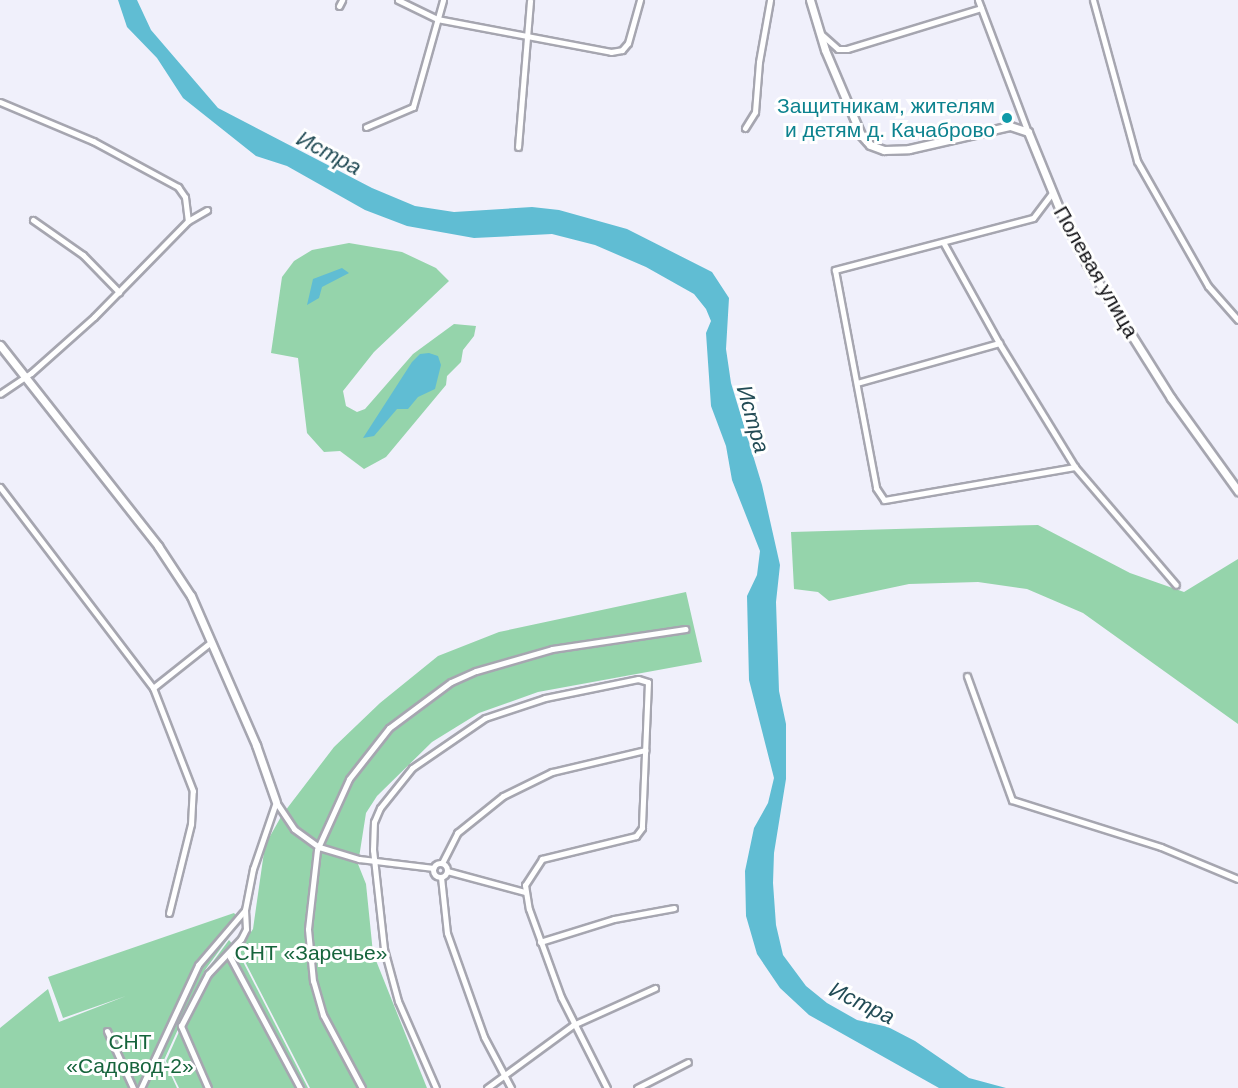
<!DOCTYPE html>
<html>
<head>
<meta charset="utf-8">
<style>
  body { margin:0 }
  #map { position:relative; width:1238px; height:1088px; overflow:hidden; background:#f0f0fb; font-family:Arial,sans-serif }
  div>[style] { position:absolute }
  [style*='--x'] { left:calc(var(--x)*1px); top:calc(var(--y)*1px); width:calc(var(--w)*1px); rotate:calc(var(--a)*1deg) }
  .green>* { inset:0; background:#95d4ab }
  .water>* { inset:0; background:#60bdd3 }
  .roads { filter:drop-shadow(2px 0 #a6a6b0) drop-shadow(-2px 0 #a6a6b0) drop-shadow(0 2px #a6a6b0) drop-shadow(0 -2px #a6a6b0) }
  .minor>* { height:5px; margin:-2.5px; padding:0 2.5px; transform-origin:2.5px; border-radius:2.5px; background:#fff }
  .minor>.ring { margin:-2.5px; padding:0; box-sizing:content-box; background:none; border:5px solid #fff; border-radius:50% }
  .tertiary>* { height:7px; margin:-3.5px; padding:0 3.5px; transform-origin:3.5px; border-radius:3.5px; background:#fff }
  .dots>* { width:16px; height:16px; translate:-50% -50%; box-sizing:border-box; border:3px solid #fff; border-radius:50% }
  span { translate:-50% -50%; white-space:nowrap; text-align:center; line-height:1.15; -webkit-text-stroke:6px #fff; paint-order:stroke }
  .culture-label { font-size:21px; color:#0d838f }
  .right { translate:-100% -50%; text-align:right }
  .street-label { font-size:21px; color:#101014 }
  .park-label { font-size:21px; color:#16643c }
  .water-label { font-size:22px; color:#224b55; font-style:italic }
</style>
</head>
<body>
<div id="map">
  <div class="green">
    <i style="clip-path:polygon(349px 243px,402px 252px,436px 268px,449px 281px,374px 352px,343px 391px,346px 406px,357px 412px,365px 409px,413px 354px,454px 324px,476px 326px,474px 336px,463px 350px,461px 362px,447px 376px,446px 385px,386px 457px,364px 469px,340px 451px,324px 452px,307px 433px,298px 358px,271px 353px,282px 277px,294px 261px,312px 250px)"></i>
    <i style="clip-path:polygon(1038px 525px,1130px 573px,1184px 592px,1238px 559px,1238px 724px,1083px 613px,1027px 589px,978px 582px,909px 584px,829px 601px,818px 592px,794px 589px,791px 532px)"></i>
    <i style="clip-path:polygon(686px 592px,702px 662px,538px 692px,479px 713px,432px 742px,377px 796px,366px 813px,358px 864px,366px 884px,373px 953px,427px 1088px,310px 1088px,239px 950px,253px 929px,265px 845px,282px 815px,334px 747px,380px 703px,438px 656px,499px 632px)"></i>
    <i style="clip-path:polygon(234px 913px,241px 921px,205px 970px,164px 1060px,177px 1088px,0 1088px,0 1028px,48px 989px,59px 1022px,126px 996px,63px 1018px,48px 977px)"></i>
    <i style="clip-path:polygon(229px 940px,237px 950px,308px 1088px,179px 1088px,166px 1061px,206px 971px)"></i>
  </div>
  <div class="water">
    <i style="clip-path:polygon(118px 0,137px 0,151px 30px,218px 108px,372px 188px,415px 206px,454px 212px,532px 207px,559px 210px,627px 229px,712px 272px,729px 298px,726px 349px,731px 383px,762px 485px,780px 565px,776px 602px,779px 691px,786px 724px,786px 779px,774px 853px,773px 883px,776px 925px,783px 955px,806px 986px,827px 1003px,857px 1020px,888px 1027px,915px 1041px,969px 1078px,1006px 1088px,939px 1088px,809px 1015px,780px 988px,757px 954px,746px 916px,745px 871px,754px 828px,768px 803px,774px 778px,749px 680px,747px 596px,757px 575px,760px 551px,732px 480px,726px 446px,711px 406px,706px 333px,711px 321px,706px 309px,694px 294px,646px 267px,595px 245px,552px 234px,474px 238px,407px 226px,365px 210px,287px 166px,256px 156px,183px 98px,157px 58px,127px 27px)"></i>
    <i style="clip-path:polygon(342px 268px,349px 273px,322px 287px,319px 298px,307px 305px,313px 279px)"></i>
    <i style="clip-path:polygon(429px 353px,438px 356px,441px 365px,435px 389px,418px 397px,408px 409px,397px 409px,374px 436px,363px 438px,412px 362px,420px 354px)"></i>
  </div>
  <div class="roads">
    <div class="minor">
      <i style="--x:398;--y:0;--w:43;--a:26"></i>
      <i style="--x:437;--y:19;--w:177;--a:10.7"></i>
      <i style="--x:611;--y:52;--w:11;--a:-10"></i>
      <i style="--x:622;--y:50;--w:9;--a:-49"></i>
      <i style="--x:628;--y:43;--w:45;--a:-74.4"></i>
      <i style="--x:978;--y:0;--w:141;--a:69.3"></i>
      <i style="--x:1093;--y:0;--w:167;--a:74.7"></i>
      <i style="--x:1137;--y:161;--w:144;--a:60.4"></i>
      <i style="--x:1208;--y:286;--w:45;--a:48.6"></i>
      <i style="--x:339;--y:6;--w:7;--a:-63"></i>
      <i style="--x:819;--y:32;--w:25;--a:42"></i>
      <i style="--x:838;--y:49;--w:9;--a:0"></i>
      <i style="--x:847;--y:49;--w:140;--a:-17"></i>
      <i style="--x:0;--y:102;--w:101;--a:22.8"></i>
      <i style="--x:93;--y:141;--w:97;--a:28.4"></i>
      <i style="--x:178;--y:187;--w:12;--a:55"></i>
      <i style="--x:185;--y:197;--w:24;--a:83"></i>
      <i style="--x:188;--y:221;--w:134;--a:134.4"></i>
      <i style="--x:94;--y:317;--w:84;--a:138.4"></i>
      <i style="--x:31;--y:373;--w:37;--a:146"></i>
      <i style="--x:366;--y:127;--w:51;--a:-23.1"></i>
      <i style="--x:413;--y:107;--w:111;--a:-74.3"></i>
      <i style="--x:745;--y:128;--w:19;--a:-58"></i>
      <i style="--x:755;--y:112;--w:50;--a:-85.4"></i>
      <i style="--x:759;--y:62;--w:63;--a:-79.9"></i>
      <i style="--x:518;--y:147;--w:147;--a:-85.3"></i>
      <i style="--x:1052;--y:193;--w:31;--a:127"></i>
      <i style="--x:1033;--y:218;--w:205;--a:165.3"></i>
      <i style="--x:835;--y:270;--w:222;--a:79.3"></i>
      <i style="--x:876;--y:488;--w:14;--a:56"></i>
      <i style="--x:884;--y:500;--w:194;--a:-9.8"></i>
      <i style="--x:33;--y:220;--w:61;--a:35"></i>
      <i style="--x:83;--y:255;--w:52;--a:45.8"></i>
      <i style="--x:188;--y:221;--w:22;--a:-30"></i>
      <i style="--x:943;--y:242;--w:115;--a:61"></i>
      <i style="--x:999;--y:343;--w:145;--a:58.5"></i>
      <i style="--x:1075;--y:467;--w:155;--a:49.4"></i>
      <i style="--x:857;--y:383;--w:148;--a:-15.7"></i>
      <i style="--x:0;--y:487;--w:253;--a:52.7"></i>
      <i style="--x:967;--y:676;--w:132;--a:70.1"></i>
      <i style="--x:1012;--y:800;--w:156;--a:17.5"></i>
      <i style="--x:1161;--y:847;--w:83;--a:22.6"></i>
      <i style="--x:276;--y:802;--w:32;--a:56"></i>
      <i style="--x:294;--y:829;--w:31;--a:36"></i>
      <i style="--x:319;--y:847;--w:42;--a:16.7"></i>
      <i style="--x:359;--y:859;--w:75;--a:6.9"></i>
      <i style="--x:442;--y:863;--w:34;--a:-63"></i>
      <i style="--x:457;--y:833;--w:59;--a:-38.8"></i>
      <i style="--x:503;--y:796;--w:55;--a:-26.1"></i>
      <i style="--x:552;--y:772;--w:96;--a:-13.3"></i>
      <i class="ring" style="left:433px;top:863px;width:9px;height:9px"></i>
      <i style="--x:447;--y:871;--w:81;--a:15.1"></i>
      <i style="--x:441;--y:877;--w:56;--a:83.9"></i>
      <i style="--x:447;--y:933;--w:110;--a:70.4"></i>
      <i style="--x:484;--y:1037;--w:58;--a:62.1"></i>
      <i style="--x:169;--y:913;--w:92;--a:-76.1"></i>
      <i style="--x:191;--y:824;--w:33;--a:-87"></i>
      <i style="--x:193;--y:791;--w:110;--a:-111.2"></i>
      <i style="--x:153;--y:688;--w:74;--a:-38.4"></i>
      <i style="--x:540;--y:942;--w:77;--a:-17.3"></i>
      <i style="--x:614;--y:919;--w:61;--a:-10.4"></i>
      <i style="--x:231;--y:952;--w:5;--a:101"></i>
      <i style="--x:230;--y:957;--w:149;--a:61.9"></i>
      <i style="--x:107;--y:1031;--w:63;--a:65.5"></i>
      <i style="--x:141;--y:1088;--w:136;--a:-65.1"></i>
      <i style="--x:198;--y:965;--w:72;--a:-49.5"></i>
      <i style="--x:208;--y:1088;--w:68;--a:-113.5"></i>
      <i style="--x:181;--y:1026;--w:59;--a:-62.6"></i>
      <i style="--x:208;--y:974;--w:48;--a:-46.7"></i>
      <i style="--x:241;--y:939;--w:11;--a:-63"></i>
      <i style="--x:246;--y:929;--w:19;--a:-93"></i>
      <i style="--x:245;--y:910;--w:42;--a:-79"></i>
      <i style="--x:253;--y:869;--w:71;--a:-71.1"></i>
      <i style="--x:362;--y:1088;--w:83;--a:-118.1"></i>
      <i style="--x:323;--y:1015;--w:35;--a:-106"></i>
      <i style="--x:313;--y:981;--w:52;--a:-95.5"></i>
      <i style="--x:308;--y:929;--w:80;--a:-83.5"></i>
      <i style="--x:317;--y:850;--w:78;--a:-65.7"></i>
      <i style="--x:349;--y:779;--w:65;--a:-51.9"></i>
      <i style="--x:389;--y:728;--w:77;--a:-36.6"></i>
      <i style="--x:451;--y:682;--w:27;--a:-24"></i>
      <i style="--x:476;--y:671;--w:79;--a:-16.1"></i>
      <i style="--x:552;--y:649;--w:135;--a:-8.5"></i>
      <i style="--x:436;--y:1088;--w:95;--a:-113.6"></i>
      <i style="--x:398;--y:1001;--w:54;--a:-105.1"></i>
      <i style="--x:384;--y:949;--w:100;--a:-96.3"></i>
      <i style="--x:373;--y:850;--w:28;--a:-88"></i>
      <i style="--x:374;--y:822;--w:15;--a:-67"></i>
      <i style="--x:380;--y:808;--w:51;--a:-51.3"></i>
      <i style="--x:412;--y:768;--w:88;--a:-34.4"></i>
      <i style="--x:485;--y:718;--w:63;--a:-18.4"></i>
      <i style="--x:545;--y:698;--w:95;--a:-11.5"></i>
      <i style="--x:638;--y:679;--w:10;--a:17"></i>
      <i style="--x:648;--y:682;--w:146;--a:92.4"></i>
      <i style="--x:642;--y:828;--w:10;--a:127"></i>
      <i style="--x:636;--y:836;--w:97;--a:166.3"></i>
      <i style="--x:542;--y:859;--w:31;--a:123"></i>
      <i style="--x:525;--y:885;--w:24;--a:81"></i>
      <i style="--x:529;--y:909;--w:94;--a:70"></i>
      <i style="--x:561;--y:997;--w:102;--a:63.2"></i>
      <i style="--x:487;--y:1088;--w:107;--a:-36.2"></i>
      <i style="--x:573;--y:1025;--w:90;--a:-24.3"></i>
      <i style="--x:637;--y:1088;--w:57;--a:-27"></i>
    </div>
    <div class="tertiary">
      <i style="--x:810;--y:0;--w:52;--a:73.3"></i>
      <i style="--x:825;--y:50;--w:92;--a:67"></i>
      <i style="--x:861;--y:135;--w:13;--a:48"></i>
      <i style="--x:870;--y:145;--w:15;--a:20"></i>
      <i style="--x:884;--y:150;--w:25;--a:-2"></i>
      <i style="--x:909;--y:149;--w:104;--a:-12.8"></i>
      <i style="--x:1010;--y:126;--w:19;--a:18"></i>
      <i style="--x:1028;--y:132;--w:87;--a:67.8"></i>
      <i style="--x:1061;--y:213;--w:57;--a:63"></i>
      <i style="--x:1087;--y:264;--w:158;--a:57.9"></i>
      <i style="--x:1171;--y:398;--w:115;--a:54.2"></i>
      <i style="--x:0;--y:345;--w:256;--a:51.8"></i>
      <i style="--x:158;--y:546;--w:60;--a:56.6"></i>
      <i style="--x:191;--y:596;--w:163;--a:66.4"></i>
      <i style="--x:256;--y:745;--w:60;--a:70.7"></i>
    </div>
  </div>
  <div class="dots">
    <i style="left:1007px;top:118px;background:#0f9aa8"></i>
  </div>
  <div class="culture-label">
    <span class="right" style="left:995px;top:118px">Защитникам, жителям<br>и детям д. Качаброво</span>
  </div>
  <div class="street-label">
    <span style="left:1096px;top:272px;rotate:60deg">Полевая улица</span>
  </div>
  <div class="park-label">
    <span style="left:311px;top:953px">СНТ «Заречье»</span>
    <span style="left:130px;top:1054px">СНТ<br>«Садовод-2»</span>
  </div>
  <div class="water-label">
    <span style="left:329px;top:153px;rotate:28deg">Истра</span>
    <span style="left:753px;top:419px;rotate:74deg">Истра</span>
    <span style="left:862px;top:1003px;rotate:26deg">Истра</span>
  </div>
</div>
</body>
</html>
